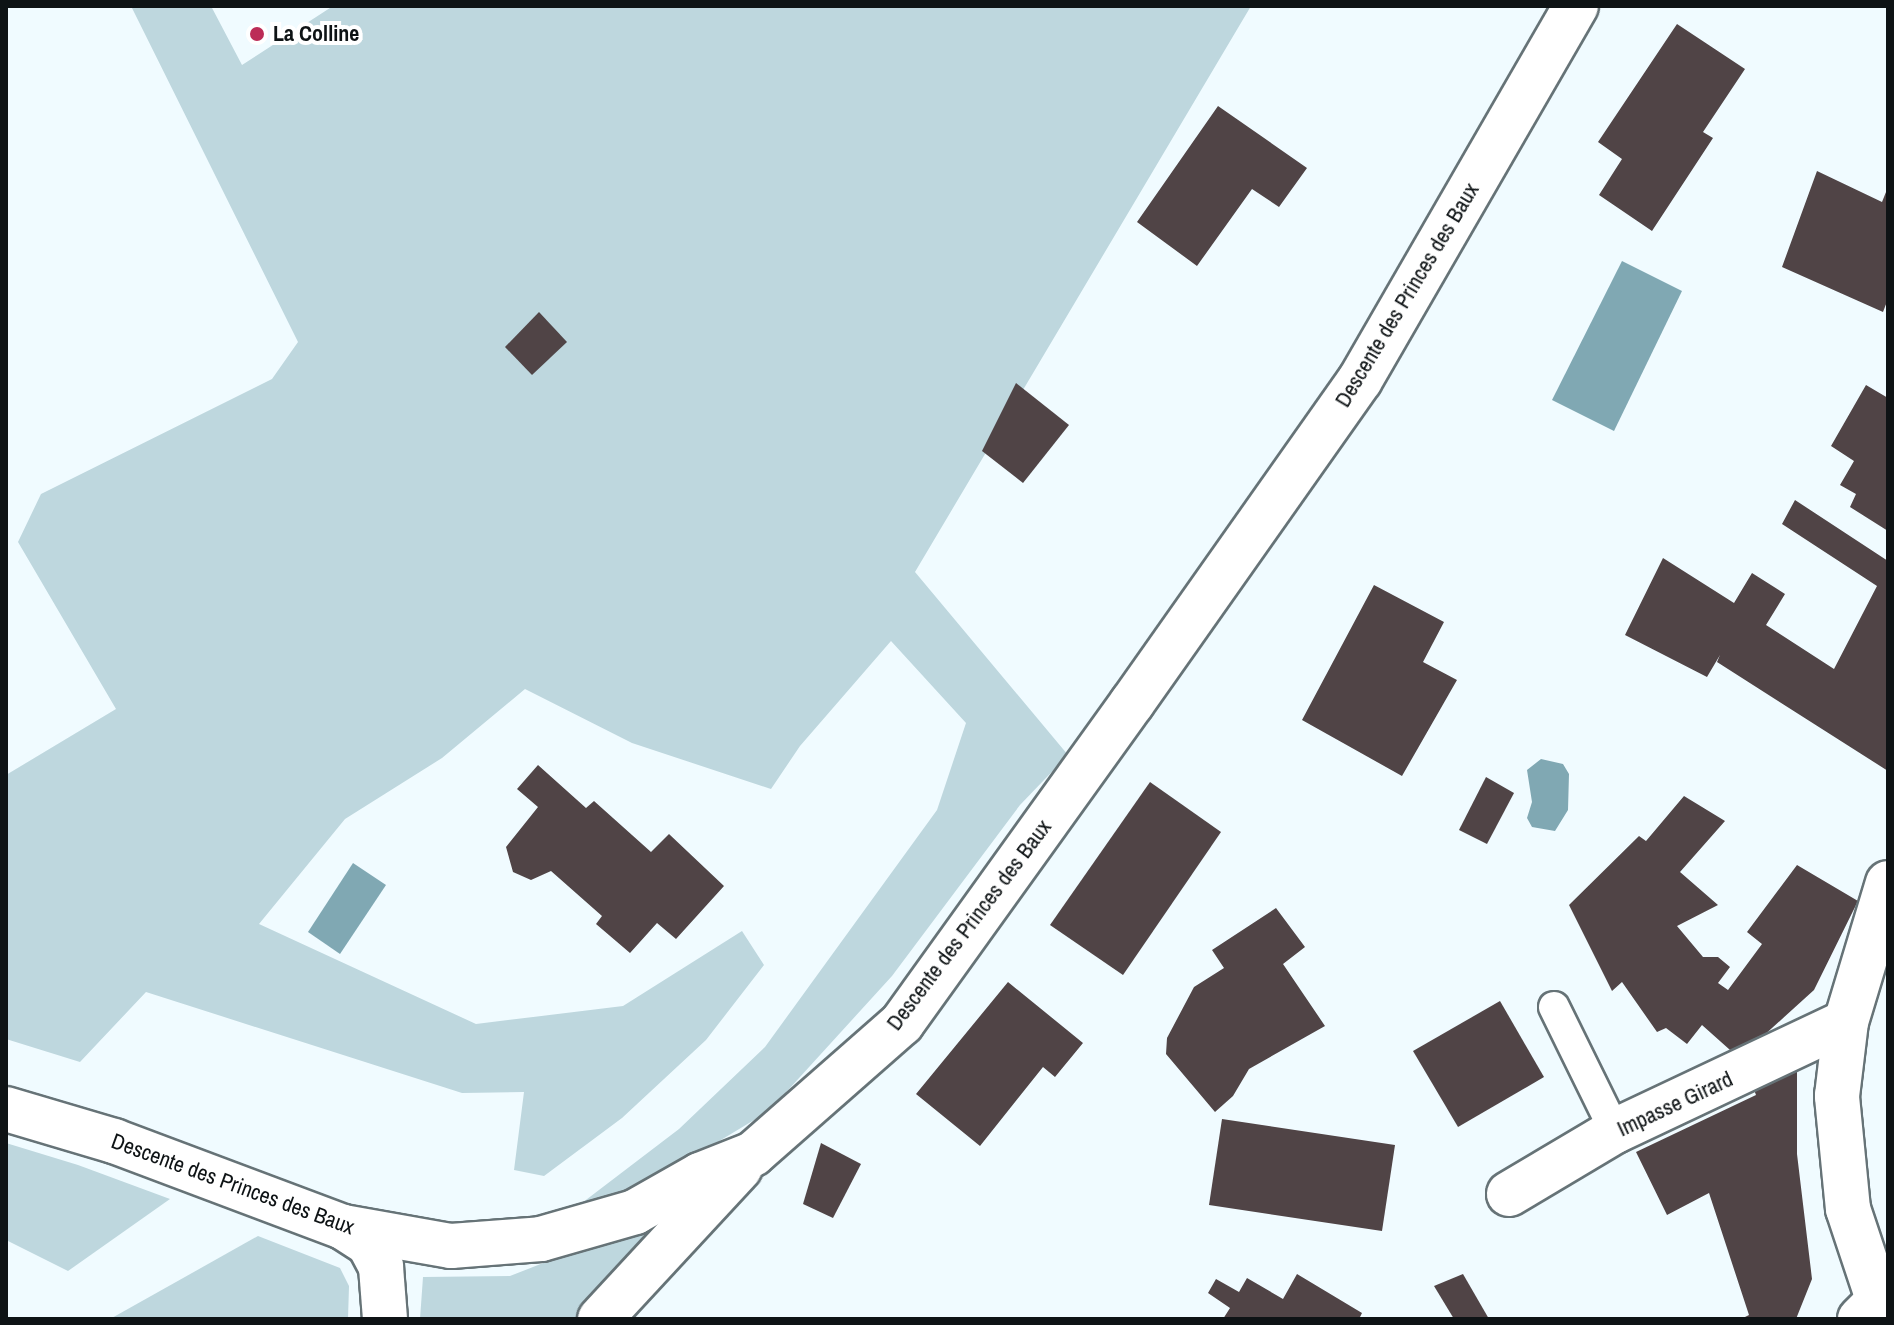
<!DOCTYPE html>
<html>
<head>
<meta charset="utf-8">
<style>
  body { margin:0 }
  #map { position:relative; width:1894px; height:1325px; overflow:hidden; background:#f0fbff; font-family:"Archivo Narrow",sans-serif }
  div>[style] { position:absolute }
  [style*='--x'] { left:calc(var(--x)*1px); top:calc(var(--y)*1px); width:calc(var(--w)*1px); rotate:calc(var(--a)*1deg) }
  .green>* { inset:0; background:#bed7de }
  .water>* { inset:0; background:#80a8b3 }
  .building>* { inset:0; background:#504446 }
  .roads { filter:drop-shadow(2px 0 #667377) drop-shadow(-2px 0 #667377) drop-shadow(0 2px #667377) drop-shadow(0 -2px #667377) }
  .service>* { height:30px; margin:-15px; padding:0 15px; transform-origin:15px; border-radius:15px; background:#fff }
  .minor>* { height:44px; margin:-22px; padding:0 22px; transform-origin:22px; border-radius:22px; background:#fff }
  .secondary>* { height:44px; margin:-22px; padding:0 22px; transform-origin:22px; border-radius:22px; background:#fff }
  .dots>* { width:22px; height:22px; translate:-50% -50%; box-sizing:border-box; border:4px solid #fff; border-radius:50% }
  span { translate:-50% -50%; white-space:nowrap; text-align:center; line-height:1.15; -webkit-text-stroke:8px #fff; paint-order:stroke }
  .poi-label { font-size:22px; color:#0e1315; font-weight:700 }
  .left { translate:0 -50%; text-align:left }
  .street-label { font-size:22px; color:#0e1315 }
  .frame { position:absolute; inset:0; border:8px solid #0e1315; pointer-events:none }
</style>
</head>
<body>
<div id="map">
  <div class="green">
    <i style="clip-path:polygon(131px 6px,211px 6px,242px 65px,333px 6px,1251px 6px,915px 572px,1068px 755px,1020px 805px,892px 976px,769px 1111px,648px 1184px,578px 1206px,679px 1129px,765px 1047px,937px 810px,966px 723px,891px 641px,800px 746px,771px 789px,632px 743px,525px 689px,442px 758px,345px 819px,259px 924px,476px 1024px,623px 1006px,742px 931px,764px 965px,706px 1040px,622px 1118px,544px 1176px,514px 1170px,524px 1092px,462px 1093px,146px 992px,80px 1062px,6px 1039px,6px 775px,116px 709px,18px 542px,41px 494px,272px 379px,298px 342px)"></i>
    <i style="clip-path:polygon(6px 1143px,78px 1165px,170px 1199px,68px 1271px,6px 1240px)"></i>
    <i style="clip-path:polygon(648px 1222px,659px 1239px,585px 1319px,420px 1319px,423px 1277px,510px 1276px)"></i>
    <i style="clip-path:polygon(258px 1236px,340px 1268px,349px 1286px,348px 1319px,110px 1319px)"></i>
  </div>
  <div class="water">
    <i style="clip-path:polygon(1622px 261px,1682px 291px,1614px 431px,1552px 400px)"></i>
    <i style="clip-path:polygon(1541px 759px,1563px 764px,1569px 774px,1568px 810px,1555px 831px,1532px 827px,1527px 818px,1532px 802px,1527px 770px)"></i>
    <i style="clip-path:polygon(353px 863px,386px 885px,340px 954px,308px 932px)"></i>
  </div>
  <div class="building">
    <i style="clip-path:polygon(1677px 24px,1745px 69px,1703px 132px,1713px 138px,1652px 231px,1599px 195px,1622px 159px,1598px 142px)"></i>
    <i style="clip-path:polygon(1218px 106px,1307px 168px,1279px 207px,1252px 189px,1197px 266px,1137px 222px)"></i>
    <i style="clip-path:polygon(1817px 171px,1882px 202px,1888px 187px,1888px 299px,1883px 312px,1782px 267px)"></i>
    <i style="clip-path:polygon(539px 312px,567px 342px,532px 375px,505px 347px)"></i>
    <i style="clip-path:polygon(1016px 383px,1069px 425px,1023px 483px,982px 451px)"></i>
    <i style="clip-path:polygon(1866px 385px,1888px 398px,1888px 531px,1850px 507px,1856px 494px,1840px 485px,1854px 461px,1831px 446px)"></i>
    <i style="clip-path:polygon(1795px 500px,1888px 561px,1888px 771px,1717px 662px,1720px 655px,1707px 677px,1625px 635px,1663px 558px,1734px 603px,1752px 573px,1785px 594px,1766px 625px,1834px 669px,1877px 586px,1782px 524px)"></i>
    <i style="clip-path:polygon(1374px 585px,1444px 622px,1423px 662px,1457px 680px,1402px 776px,1302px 720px)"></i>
    <i style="clip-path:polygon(538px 765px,586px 808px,594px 801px,651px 852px,669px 834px,724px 886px,676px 939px,657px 923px,630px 953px,596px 924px,602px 916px,551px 871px,531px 880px,513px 872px,506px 847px,538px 807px,517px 789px)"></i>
    <i style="clip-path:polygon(1486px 777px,1514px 793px,1487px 844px,1459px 830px)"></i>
    <i style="clip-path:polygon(1150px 782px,1221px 832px,1123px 975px,1050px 925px)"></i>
    <i style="clip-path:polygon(1684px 796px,1725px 821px,1680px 872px,1718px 905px,1677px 926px,1703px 957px,1718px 957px,1730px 967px,1718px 983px,1728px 990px,1762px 944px,1747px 932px,1797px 865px,1858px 901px,1814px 990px,1739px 1058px,1702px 1025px,1687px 1044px,1666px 1028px,1657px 1032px,1622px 982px,1612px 991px,1569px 905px,1639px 836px,1646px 841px)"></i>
    <i style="clip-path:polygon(1276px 908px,1305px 947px,1283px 964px,1325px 1026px,1249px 1069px,1233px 1096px,1215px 1112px,1166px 1054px,1167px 1038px,1194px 987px,1224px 968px,1212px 950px)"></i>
    <i style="clip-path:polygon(1008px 982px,1083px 1043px,1055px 1077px,1043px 1067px,980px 1146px,916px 1094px)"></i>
    <i style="clip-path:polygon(1500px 1001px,1544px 1077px,1458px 1127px,1413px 1051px)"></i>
    <i style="clip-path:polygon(1797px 1067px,1797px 1154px,1812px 1279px,1796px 1319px,1741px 1319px,1749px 1315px,1709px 1193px,1667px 1215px,1636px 1152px,1756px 1095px,1753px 1087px)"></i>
    <i style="clip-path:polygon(1222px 1119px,1395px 1145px,1382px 1231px,1209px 1205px)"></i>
    <i style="clip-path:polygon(821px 1143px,861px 1164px,833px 1218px,803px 1204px)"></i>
    <i style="clip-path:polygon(1297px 1274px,1362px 1313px,1359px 1319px,1223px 1319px,1230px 1308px,1208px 1293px,1216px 1279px,1239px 1292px,1247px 1278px,1283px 1299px)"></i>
    <i style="clip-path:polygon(1463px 1274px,1489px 1319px,1454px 1319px,1434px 1286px)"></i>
  </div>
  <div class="roads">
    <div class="service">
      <i style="--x:1554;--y:1007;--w:138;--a:63.8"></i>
    </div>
    <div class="minor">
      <i style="--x:6;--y:1109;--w:113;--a:16.5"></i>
      <i style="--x:114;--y:1141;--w:245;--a:20.6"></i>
      <i style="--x:343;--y:1227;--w:110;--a:10"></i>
      <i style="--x:451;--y:1246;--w:90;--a:-4.4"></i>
      <i style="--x:541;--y:1239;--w:98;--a:-16"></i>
      <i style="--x:635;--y:1212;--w:75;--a:-29.6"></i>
      <i style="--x:700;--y:1175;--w:57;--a:-21.6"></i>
      <i style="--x:753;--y:1154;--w:198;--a:-41.3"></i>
      <i style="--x:902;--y:1023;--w:394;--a:-54.3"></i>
      <i style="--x:1132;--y:703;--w:395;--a:-54.8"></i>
      <i style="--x:1360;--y:380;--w:432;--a:-60"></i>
      <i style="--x:1509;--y:1194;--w:123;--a:-30.7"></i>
      <i style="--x:1615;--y:1131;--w:255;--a:-25.3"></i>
      <i style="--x:343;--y:1227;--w:31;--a:33"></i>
      <i style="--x:369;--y:1244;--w:26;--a:62"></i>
      <i style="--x:381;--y:1267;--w:52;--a:85.6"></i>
      <i style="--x:1878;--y:1299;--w:95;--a:-108.4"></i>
      <i style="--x:1848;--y:1209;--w:114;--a:-95.6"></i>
      <i style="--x:1837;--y:1096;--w:75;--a:-83.1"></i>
      <i style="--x:1846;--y:1022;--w:145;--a:-73.2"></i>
      <i style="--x:600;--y:1319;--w:206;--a:-47.2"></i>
    </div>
    <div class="secondary">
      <i style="--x:1860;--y:1319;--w:40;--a:-45"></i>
    </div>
  </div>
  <div class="dots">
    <i style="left:257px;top:34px;background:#bc2c57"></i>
  </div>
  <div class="poi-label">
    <span class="left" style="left:273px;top:34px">La Colline</span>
  </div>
  <div class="street-label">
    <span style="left:1407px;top:295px;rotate:-59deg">Descente des Princes des Baux</span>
    <span style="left:969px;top:925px;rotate:-53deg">Descente des Princes des Baux</span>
    <span style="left:1675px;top:1104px;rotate:-25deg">Impasse Girard</span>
    <span style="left:233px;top:1184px;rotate:20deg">Descente des Princes des Baux</span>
  </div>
  <div class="frame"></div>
</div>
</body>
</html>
